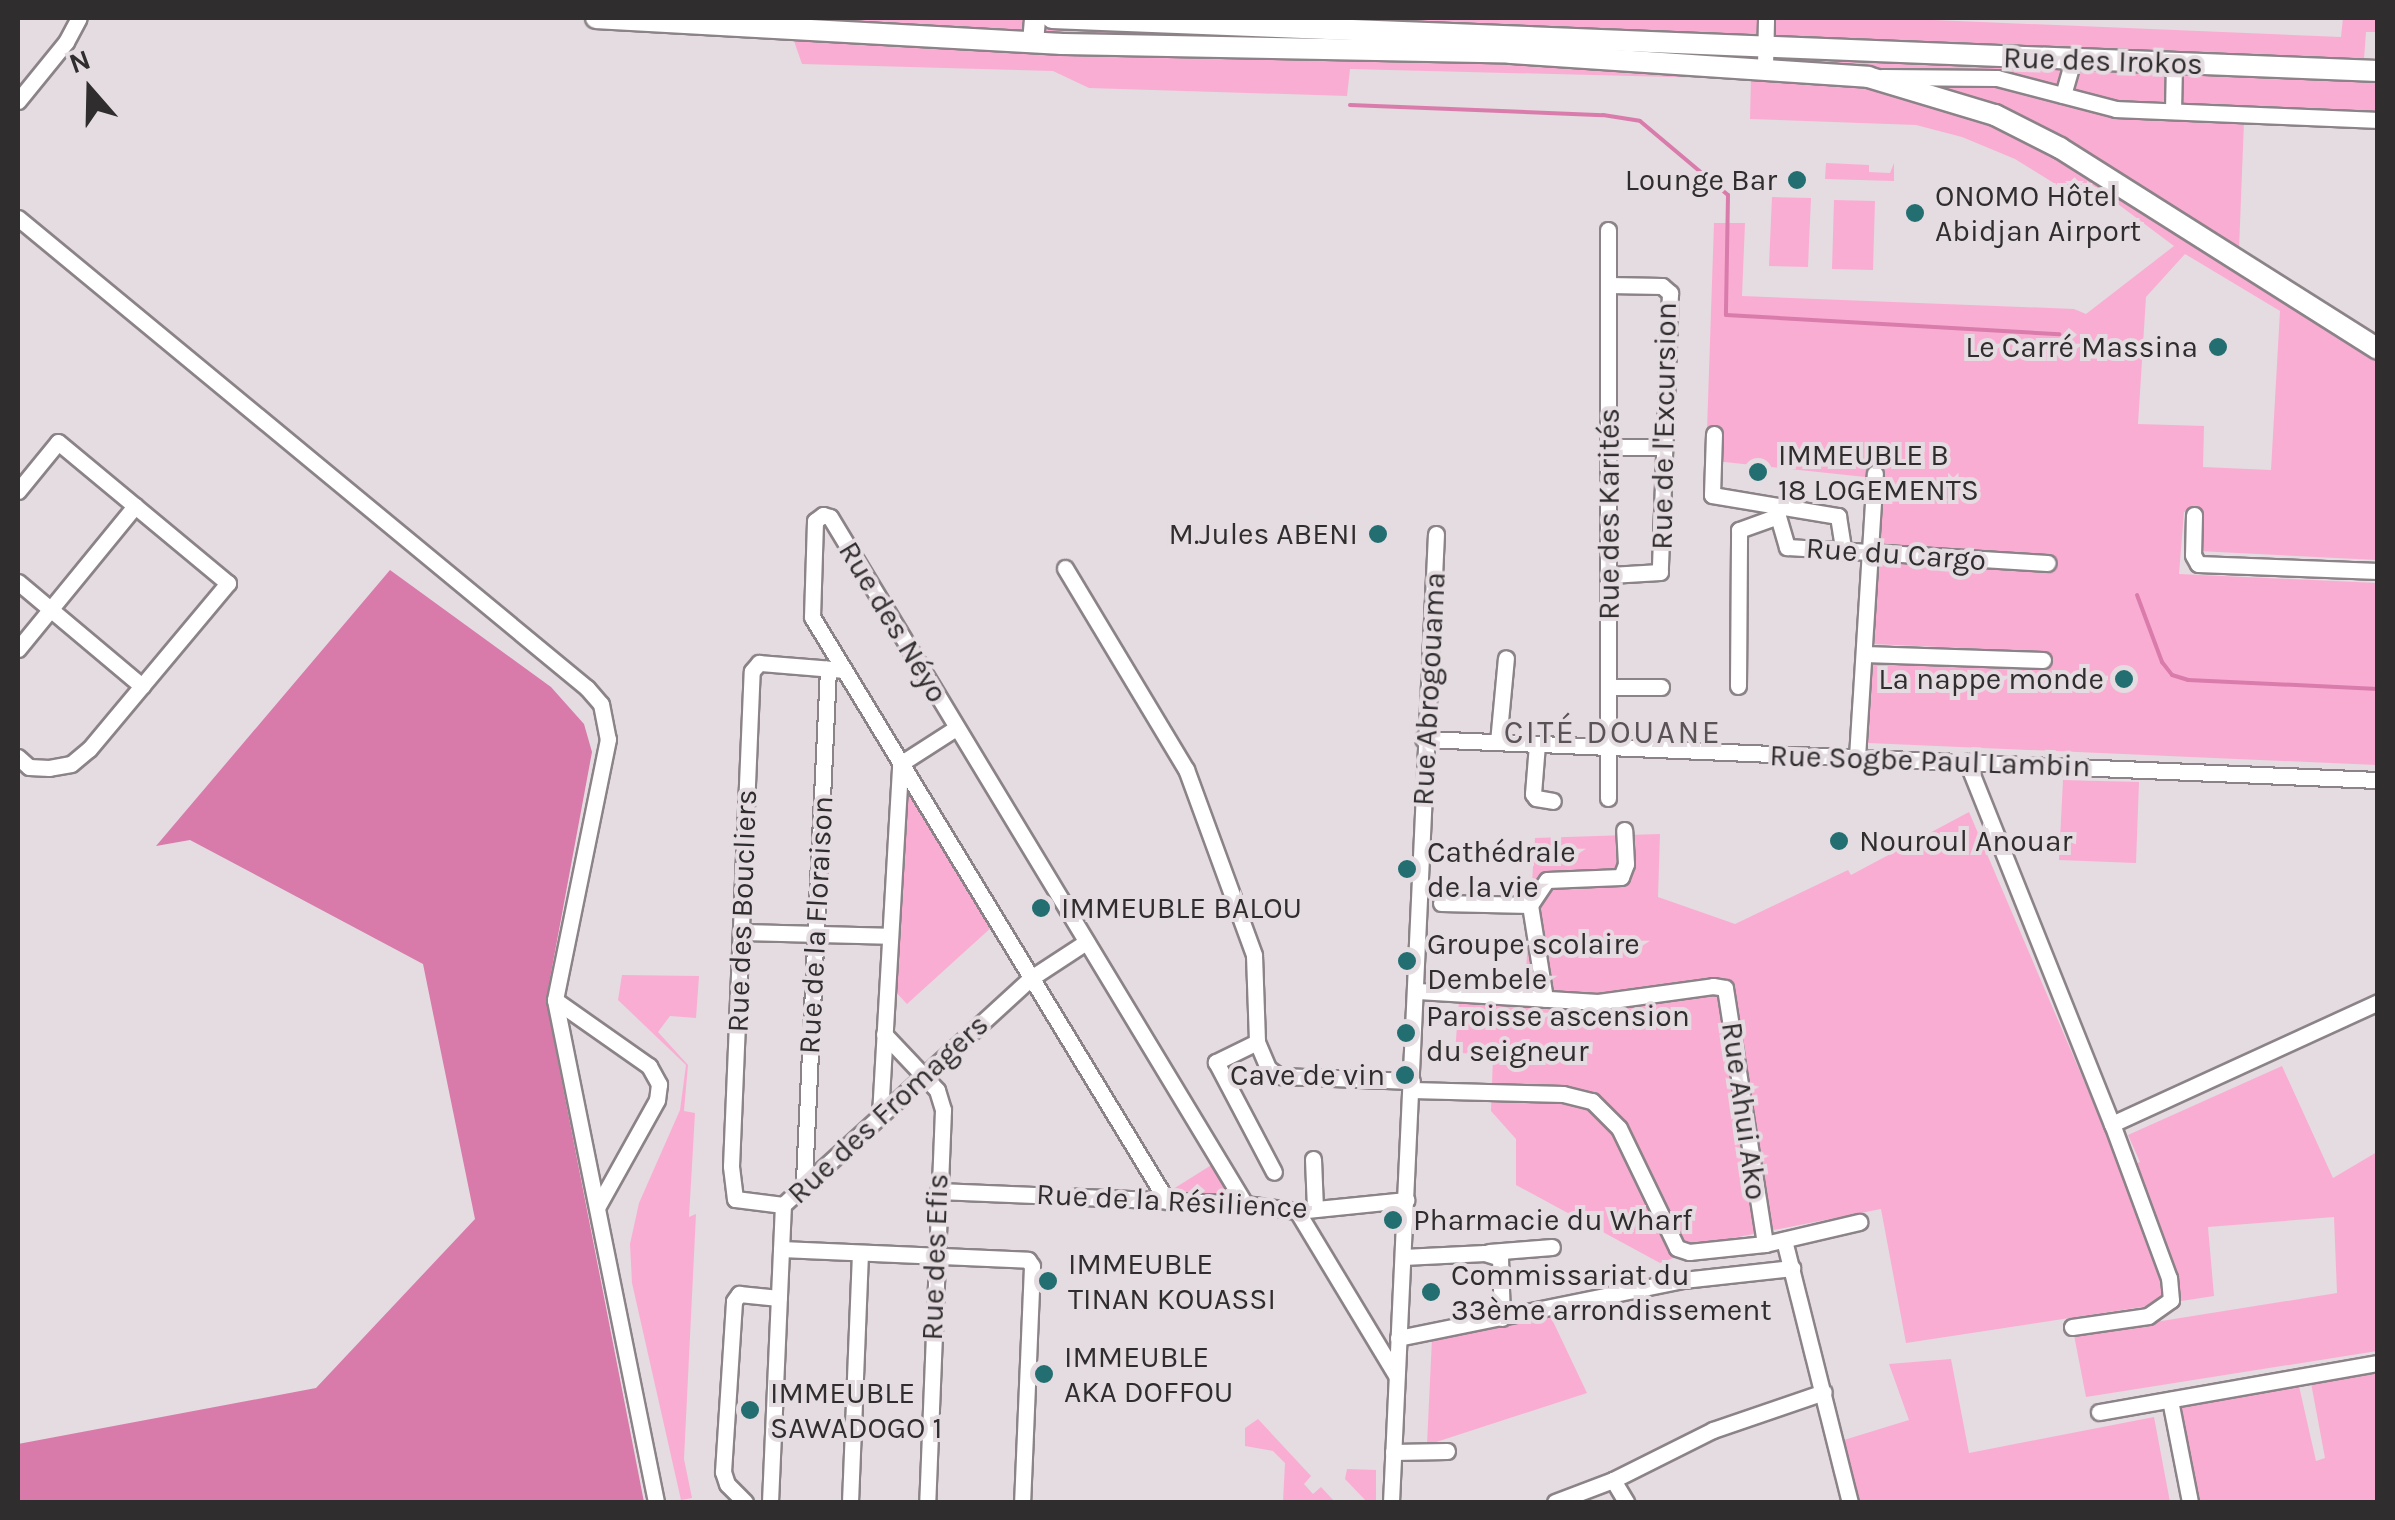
<!DOCTYPE html>
<html>
<head>
<meta charset="utf-8">
<style>
  body { margin:0 }
  #map { position:relative; width:2395px; height:1520px; overflow:hidden; background:#e4dce0; font-family:Karla,sans-serif }
  div>[style] { position:absolute }
  [style*='--x'] { left:calc(var(--x)*1px); top:calc(var(--y)*1px); width:calc(var(--w)*1px); rotate:calc(var(--a)*1deg) }
  .green>* { inset:0; background:#faadd2 }
  .forest>* { inset:0; background:#d87bab }
  .stream>* { height:4px; margin:-2px; padding:0 2px; transform-origin:2px; border-radius:2px; background:#d97cac }
  .roads { filter:drop-shadow(2px 0 #8b8387) drop-shadow(-2px 0 #8b8387) drop-shadow(0 2px #8b8387) drop-shadow(0 -2px #8b8387) }
  .minor>* { height:15px; margin:-7.5px; padding:0 7.5px; transform-origin:7.5px; border-radius:7.5px; background:#fff }
  .major>* { height:20px; margin:-10px; padding:0 10px; transform-origin:10px; border-radius:10px; background:#fff }
  .dots>* { width:28px; height:28px; translate:-50% -50%; box-sizing:border-box; border:5px solid #e4dce0; border-radius:50% }
  span { translate:-50% -50%; white-space:nowrap; text-align:center; line-height:1.15; -webkit-text-stroke:8px #e4dce0; paint-order:stroke }
  .street-label { font-size:30px; color:#302d2e }
  .poi-label { font-size:30px; color:#302d2e }
  .right { translate:-100% -50%; text-align:right }
  .left { translate:0 -50%; text-align:left }
  .neighbourhood-label { font-size:32px; color:#5a5356; letter-spacing:2.5px }
  .frame { position:absolute; inset:0; border:20px solid #302d2e; pointer-events:none }
  .north { position:absolute; left:40px; top:40px; width:100px; height:100px; -webkit-text-stroke:8px #e4dce0; paint-order:stroke; rotate:340deg; font-size:28px; font-weight:700; line-height:40px; text-align:center; color:#302d2e }
  .north::after { content:''; display:block; margin:auto; width:35px; height:45px; background:#302d2e; clip-path:polygon(50% 0,100% 100%,50% 72%,0 100%) }
</style>
</head>
<body>
<div id="map">
  <div class="green">
    <i style="clip-path:polygon(evenodd,744px 18px,1886px 18px,2341px 37px,2343px 18px,2377px 18px,2377px 32px,2366px 32px,2364px 59px,2377px 61px,2377px 126px,2244px 121px,2239px 250px,2377px 335px,2377px 560px,2198px 551px,2200px 513px,2184px 512px,2179px 574px,2377px 583px,2377px 765px,1868px 743px,1872px 660px,2048px 667px,2048px 652px,1873px 644px,1877px 561px,2052px 568px,2054px 558px,1878px 550px,1884px 479px,1706px 460px,1714px 223px,1745px 223px,1742px 296px,2074px 309px,2086px 314px,2174px 246px,2087px 181px,2086px 203px,2015px 159px,1962px 137px,1916px 125px,1750px 119px,1751px 79px,1350px 69px,1347px 96px,1089px 88px,1053px 71px,802px 64px,794px 41px,741px 37px,744px 18px,2185px 254px,2280px 311px,2271px 470px,2203px 467px,2204px 426px,2138px 424px,2146px 297px,2185px 254px)"></i>
    <i style="clip-path:polygon(1826px 163px,1869px 165px,1869px 172px,1890px 173px,1894px 163px,1894px 181px,1825px 179px)"></i>
    <i style="clip-path:polygon(1772px 197px,1811px 198px,1808px 267px,1769px 266px)"></i>
    <i style="clip-path:polygon(1834px 200px,1875px 201px,1873px 270px,1832px 269px)"></i>
    <i style="clip-path:polygon(902px 774px,993px 926px,907px 1004px,892px 988px)"></i>
    <i style="clip-path:polygon(2063px 780px,2139px 782px,2136px 863px,2059px 860px)"></i>
    <i style="clip-path:polygon(1969px 812px,2122px 1170px,2140px 1162px,2128px 1135px,2282px 1066px,2333px 1178px,2377px 1152px,2377px 1351px,2086px 1397px,2074px 1335px,2337px 1293px,2334px 1217px,2208px 1227px,2214px 1296px,1906px 1343px,1881px 1209px,1718px 1241px,1660px 1263px,1516px 1185px,1516px 1139px,1491px 1111px,1493px 1057px,1455px 1052px,1459px 1001px,1524px 999px,1535px 838px,1660px 834px,1658px 897px,1735px 924px,1848px 870px,1851px 875px)"></i>
    <i style="clip-path:polygon(622px 975px,699px 976px,696px 1018px,670px 1016px,658px 1032px,688px 1065px,684px 1111px,695px 1113px,689px 1217px,696px 1214px,684px 1459px,692px 1498px,681px 1500px,632px 1283px,630px 1244px,639px 1203px,680px 1110px,686px 1065px,618px 1000px)"></i>
    <i style="clip-path:polygon(1213px 1164px,1232px 1197px,1174px 1196px,1170px 1191px)"></i>
    <i style="clip-path:polygon(1549px 1313px,1587px 1393px,1427px 1445px,1432px 1338px)"></i>
    <i style="clip-path:polygon(1951px 1359px,1969px 1453px,2154px 1417px,2170px 1502px,1857px 1502px,1844px 1440px,1909px 1420px,1889px 1364px)"></i>
    <i style="clip-path:polygon(2377px 1370px,2377px 1502px,2196px 1502px,2176px 1408px,2299px 1386px,2316px 1461px,2325px 1458px,2311px 1383px)"></i>
    <i style="clip-path:polygon(1258px 1419px,1311px 1476px,1304px 1484px,1313px 1494px,1321px 1487px,1335px 1502px,1283px 1502px,1285px 1463px,1273px 1451px,1245px 1446px,1245px 1428px)"></i>
    <i style="clip-path:polygon(1347px 1469px,1376px 1470px,1376px 1502px,1367px 1502px,1345px 1479px)"></i>
  </div>
  <div class="forest">
    <i style="clip-path:polygon(390px 570px,551px 687px,584px 724px,592px 752px,546px 1000px,644px 1502px,18px 1502px,18px 1444px,316px 1388px,475px 1219px,423px 964px,190px 840px,156px 846px)"></i>
  </div>
  <div class="stream">
    <i style="--x:1350;--y:105;--w:253;--a:2.3"></i>
    <i style="--x:1603;--y:115;--w:37;--a:9"></i>
    <i style="--x:1640;--y:121;--w:115;--a:40.1"></i>
    <i style="--x:1728;--y:195;--w:120;--a:91"></i>
    <i style="--x:1726;--y:315;--w:334;--a:3.3"></i>
    <i style="--x:2137;--y:595;--w:72;--a:69.5"></i>
    <i style="--x:2162;--y:662;--w:16;--a:52"></i>
    <i style="--x:2172;--y:675;--w:17;--a:17"></i>
    <i style="--x:2188;--y:680;--w:190;--a:2.7"></i>
  </div>
  <div class="roads">
    <div class="minor">
      <i style="--x:1765;--y:67;--w:49;--a:-88.8"></i>
      <i style="--x:1882;--y:77;--w:115;--a:0.5"></i>
      <i style="--x:1997;--y:78;--w:123;--a:14.6"></i>
      <i style="--x:2116;--y:109;--w:262;--a:2.4"></i>
      <i style="--x:2063;--y:95;--w:36;--a:-74"></i>
      <i style="--x:18;--y:101;--w:76;--a:-50.9"></i>
      <i style="--x:66;--y:42;--w:27;--a:-62"></i>
      <i style="--x:2173;--y:111;--w:47;--a:-88.8"></i>
      <i style="--x:18;--y:218;--w:738;--a:39.56"></i>
      <i style="--x:587;--y:688;--w:21;--a:49"></i>
      <i style="--x:601;--y:704;--w:36;--a:79"></i>
      <i style="--x:608;--y:739;--w:266;--a:101.5"></i>
      <i style="--x:555;--y:1000;--w:512;--a:78.62"></i>
      <i style="--x:1609;--y:285;--w:53;--a:1.1"></i>
      <i style="--x:1662;--y:286;--w:11;--a:41"></i>
      <i style="--x:1670;--y:293;--w:279;--a:92.1"></i>
      <i style="--x:1660;--y:572;--w:50;--a:176.6"></i>
      <i style="--x:1714;--y:434;--w:61;--a:91.9"></i>
      <i style="--x:1712;--y:495;--w:128;--a:9.5"></i>
      <i style="--x:1838;--y:516;--w:36;--a:81"></i>
      <i style="--x:1608;--y:447;--w:56;--a:0"></i>
      <i style="--x:18;--y:491;--w:63;--a:-50.8"></i>
      <i style="--x:58;--y:442;--w:221;--a:39.7"></i>
      <i style="--x:228;--y:583;--w:217;--a:129.9"></i>
      <i style="--x:89;--y:749;--w:23;--a:140"></i>
      <i style="--x:71;--y:764;--w:22;--a:170"></i>
      <i style="--x:49;--y:768;--w:20;--a:-177"></i>
      <i style="--x:29;--y:767;--w:15;--a:-138"></i>
      <i style="--x:1775;--y:506;--w:43;--a:73.7"></i>
      <i style="--x:1787;--y:547;--w:261;--a:3.5"></i>
      <i style="--x:2194;--y:515;--w:40;--a:91.4"></i>
      <i style="--x:2193;--y:555;--w:10;--a:61"></i>
      <i style="--x:2198;--y:564;--w:180;--a:2.2"></i>
      <i style="--x:1065;--y:568;--w:235;--a:59"></i>
      <i style="--x:1186;--y:769;--w:198;--a:69.9"></i>
      <i style="--x:1254;--y:955;--w:87;--a:88"></i>
      <i style="--x:1257;--y:1042;--w:28;--a:67"></i>
      <i style="--x:1268;--y:1068;--w:14;--a:36"></i>
      <i style="--x:1279;--y:1076;--w:133;--a:2.2"></i>
      <i style="--x:18;--y:582;--w:162;--a:40"></i>
      <i style="--x:18;--y:649;--w:185;--a:-50.7"></i>
      <i style="--x:1864;--y:654;--w:179;--a:1.9"></i>
      <i style="--x:1738;--y:686;--w:156;--a:-89.6"></i>
      <i style="--x:1739;--y:530;--w:41;--a:-19.7"></i>
      <i style="--x:1609;--y:687;--w:52;--a:0"></i>
      <i style="--x:1423;--y:739;--w:956;--a:2.46"></i>
      <i style="--x:1498;--y:742;--w:84;--a:-84.6"></i>
      <i style="--x:1537;--y:744;--w:50;--a:94.6"></i>
      <i style="--x:1533;--y:794;--w:5;--a:53"></i>
      <i style="--x:1536;--y:798;--w:17;--a:10"></i>
      <i style="--x:1857;--y:757;--w:284;--a:-86.4"></i>
      <i style="--x:1967;--y:762;--w:390;--a:68.2"></i>
      <i style="--x:2112;--y:1124;--w:293;--a:-24.6"></i>
      <i style="--x:1608;--y:798;--w:568;--a:-90"></i>
      <i style="--x:1441;--y:903;--w:89;--a:1.3"></i>
      <i style="--x:1530;--y:905;--w:95;--a:80.9"></i>
      <i style="--x:1530;--y:905;--w:30;--a:-56"></i>
      <i style="--x:1547;--y:880;--w:74;--a:-2.3"></i>
      <i style="--x:1621;--y:877;--w:14;--a:-69"></i>
      <i style="--x:1626;--y:864;--w:34;--a:-93"></i>
      <i style="--x:741;--y:932;--w:148;--a:1.5"></i>
      <i style="--x:1418;--y:991;--w:180;--a:3.5"></i>
      <i style="--x:1598;--y:1002;--w:116;--a:-7.9"></i>
      <i style="--x:1713;--y:986;--w:12;--a:9"></i>
      <i style="--x:1725;--y:988;--w:259;--a:81.1"></i>
      <i style="--x:555;--y:1000;--w:115;--a:35.1"></i>
      <i style="--x:649;--y:1066;--w:21;--a:61"></i>
      <i style="--x:659;--y:1084;--w:16;--a:97"></i>
      <i style="--x:657;--y:1100;--w:121;--a:119.1"></i>
      <i style="--x:884;--y:1034;--w:77;--a:46.6"></i>
      <i style="--x:937;--y:1090;--w:21;--a:73"></i>
      <i style="--x:943;--y:1110;--w:392;--a:92.3"></i>
      <i style="--x:1257;--y:1042;--w:46;--a:154"></i>
      <i style="--x:1216;--y:1062;--w:124;--a:62.2"></i>
      <i style="--x:1412;--y:1090;--w:151;--a:1.5"></i>
      <i style="--x:1563;--y:1094;--w:30;--a:14"></i>
      <i style="--x:1592;--y:1101;--w:38;--a:45"></i>
      <i style="--x:1619;--y:1128;--w:133;--a:64.2"></i>
      <i style="--x:1677;--y:1248;--w:13;--a:18"></i>
      <i style="--x:1689;--y:1252;--w:76;--a:-6"></i>
      <i style="--x:1765;--y:1244;--w:97;--a:-13.2"></i>
      <i style="--x:880;--y:1115;--w:352;--a:-86.7"></i>
      <i style="--x:900;--y:764;--w:67;--a:-32.7"></i>
      <i style="--x:1313;--y:1159;--w:50;--a:87.7"></i>
      <i style="--x:804;--y:1180;--w:512;--a:-87.31"></i>
      <i style="--x:938;--y:1191;--w:307;--a:2.4"></i>
      <i style="--x:1245;--y:1204;--w:52;--a:7.7"></i>
      <i style="--x:1297;--y:1211;--w:110;--a:-5.8"></i>
      <i style="--x:1167;--y:1201;--w:683;--a:-121.29"></i>
      <i style="--x:812;--y:617;--w:96;--a:-88.2"></i>
      <i style="--x:815;--y:521;--w:10;--a:-37"></i>
      <i style="--x:823;--y:515;--w:7;--a:16"></i>
      <i style="--x:830;--y:517;--w:803;--a:58.86"></i>
      <i style="--x:783;--y:1205;--w:48;--a:-172.9"></i>
      <i style="--x:735;--y:1199;--w:33;--a:-97"></i>
      <i style="--x:731;--y:1166;--w:495;--a:-87.6"></i>
      <i style="--x:752;--y:671;--w:11;--a:-49"></i>
      <i style="--x:759;--y:663;--w:85;--a:4.7"></i>
      <i style="--x:1297;--y:1211;--w:192;--a:58.9"></i>
      <i style="--x:1784;--y:1240;--w:270;--a:75.9"></i>
      <i style="--x:781;--y:1249;--w:247;--a:2.5"></i>
      <i style="--x:1028;--y:1260;--w:7;--a:56"></i>
      <i style="--x:1032;--y:1266;--w:236;--a:92.4"></i>
      <i style="--x:1489;--y:1252;--w:63;--a:-4.5"></i>
      <i style="--x:1403;--y:1257;--w:82;--a:-2.8"></i>
      <i style="--x:1485;--y:1253;--w:16;--a:18"></i>
      <i style="--x:1500;--y:1258;--w:60;--a:88.1"></i>
      <i style="--x:2072;--y:1327;--w:77;--a:-8.2"></i>
      <i style="--x:2148;--y:1316;--w:28;--a:-35"></i>
      <i style="--x:2171;--y:1300;--w:22;--a:-95"></i>
      <i style="--x:2169;--y:1278;--w:164;--a:-110.3"></i>
      <i style="--x:1398;--y:1338;--w:291;--a:-11.5"></i>
      <i style="--x:1683;--y:1280;--w:110;--a:-6.3"></i>
      <i style="--x:2170;--y:1400;--w:104;--a:78.9"></i>
      <i style="--x:2099;--y:1412;--w:283;--a:-10"></i>
      <i style="--x:1393;--y:1452;--w:54;--a:-1.1"></i>
      <i style="--x:1613;--y:1480;--w:26;--a:59"></i>
      <i style="--x:745;--y:1502;--w:25;--a:-135"></i>
      <i style="--x:727;--y:1484;--w:13;--a:-108"></i>
      <i style="--x:723;--y:1472;--w:171;--a:-86.3"></i>
      <i style="--x:734;--y:1301;--w:9;--a:-54"></i>
      <i style="--x:739;--y:1294;--w:40;--a:5.7"></i>
      <i style="--x:770;--y:1502;--w:297;--a:-87.5"></i>
      <i style="--x:783;--y:1205;--w:336;--a:-42.5"></i>
      <i style="--x:1031;--y:978;--w:66;--a:-33.2"></i>
      <i style="--x:850;--y:1502;--w:249;--a:-87.7"></i>
      <i style="--x:1391;--y:1502;--w:969;--a:-87.34"></i>
      <i style="--x:1555;--y:1502;--w:62;--a:-20.8"></i>
      <i style="--x:1613;--y:1480;--w:112;--a:-26.6"></i>
      <i style="--x:1713;--y:1430;--w:117;--a:-18.9"></i>
    </div>
    <div class="major">
      <i style="--x:596;--y:18;--w:466;--a:3.2"></i>
      <i style="--x:1061;--y:44;--w:449;--a:1.1"></i>
      <i style="--x:1510;--y:53;--w:359;--a:3.8"></i>
      <i style="--x:1868;--y:77;--w:133;--a:16.7"></i>
      <i style="--x:1995;--y:115;--w:73;--a:26.9"></i>
      <i style="--x:2060;--y:148;--w:376;--a:32.3"></i>
      <i style="--x:1052;--y:18;--w:1327;--a:2.29"></i>
      <i style="--x:1033;--y:42;--w:24;--a:-85"></i>
    </div>
  </div>
  <div class="dots">
    <i style="left:1797px;top:180px;background:#226e71"></i>
    <i style="left:1915px;top:213px;background:#226e71"></i>
    <i style="left:2218px;top:347px;background:#226e71"></i>
    <i style="left:1758px;top:472px;background:#226e71"></i>
    <i style="left:1378px;top:534px;background:#226e71"></i>
    <i style="left:2124px;top:679px;background:#226e71"></i>
    <i style="left:1839px;top:841px;background:#226e71"></i>
    <i style="left:1407px;top:869px;background:#226e71"></i>
    <i style="left:1041px;top:908px;background:#226e71"></i>
    <i style="left:1407px;top:961px;background:#226e71"></i>
    <i style="left:1406px;top:1033px;background:#226e71"></i>
    <i style="left:1405px;top:1075px;background:#226e71"></i>
    <i style="left:1393px;top:1220px;background:#226e71"></i>
    <i style="left:1048px;top:1281px;background:#226e71"></i>
    <i style="left:1431px;top:1292px;background:#226e71"></i>
    <i style="left:1044px;top:1374px;background:#226e71"></i>
    <i style="left:750px;top:1410px;background:#226e71"></i>
  </div>
  <div class="street-label">
    <span style="left:2103px;top:61px;rotate:2deg">Rue des Irokos</span>
    <span style="left:1664px;top:426px;rotate:-89deg">Rue de l'Excursion</span>
    <span style="left:1609px;top:514px;rotate:-90deg">Rue des Karités</span>
    <span style="left:1896px;top:554px;rotate:4deg">Rue du Cargo</span>
    <span style="left:893px;top:622px;rotate:59deg">Rue des Néyo</span>
    <span style="left:1429px;top:689px;rotate:-87deg">Rue Abrogouama</span>
    <span style="left:1930px;top:761px;rotate:2deg">Rue Sogbe Paul Lambin</span>
    <span style="left:742px;top:911px;rotate:-88deg">Rue des Boucliers</span>
    <span style="left:816px;top:925px;rotate:-87deg">Rue de la Floraison</span>
    <span style="left:888px;top:1109px;rotate:-43deg">Rue des Fromagers</span>
    <span style="left:1744px;top:1111px;rotate:82deg">Rue Ahui Ako</span>
    <span style="left:1172px;top:1201px;rotate:3deg">Rue de la Résilience</span>
    <span style="left:935px;top:1257px;rotate:-88deg">Rue des Efis</span>
  </div>
  <div class="poi-label">
    <span class="right" style="left:1777px;top:180px">Lounge Bar</span>
    <span class="left" style="left:1935px;top:213px">ONOMO Hôtel<br>Abidjan Airport</span>
    <span class="right" style="left:2198px;top:347px">Le Carré Massina</span>
    <span class="left" style="left:1778px;top:472px">IMMEUBLE B<br>18 LOGEMENTS</span>
    <span class="right" style="left:1358px;top:534px">M.Jules ABENI</span>
    <span class="right" style="left:2104px;top:679px">La nappe monde</span>
    <span class="left" style="left:1859px;top:841px">Nouroul Anouar</span>
    <span class="left" style="left:1427px;top:869px">Cathédrale<br>de la vie</span>
    <span class="left" style="left:1061px;top:908px">IMMEUBLE BALOU</span>
    <span class="left" style="left:1427px;top:961px">Groupe scolaire<br>Dembele</span>
    <span class="left" style="left:1426px;top:1033px">Paroisse ascension<br>du seigneur</span>
    <span class="right" style="left:1385px;top:1075px">Cave de vin</span>
    <span class="left" style="left:1413px;top:1220px">Pharmacie du Wharf</span>
    <span class="left" style="left:1068px;top:1281px">IMMEUBLE<br>TINAN KOUASSI</span>
    <span class="left" style="left:1451px;top:1292px">Commissariat du<br>33ème arrondissement</span>
    <span class="left" style="left:1064px;top:1374px">IMMEUBLE<br>AKA DOFFOU</span>
    <span class="left" style="left:770px;top:1410px">IMMEUBLE<br>SAWADOGO 1</span>
  </div>
  <div class="neighbourhood-label">
    <span style="left:1613px;top:733px">CITÉ DOUANE</span>
  </div>
  <div class="frame"></div>
  <div class="north">N</div>
</div>
</body>
</html>
